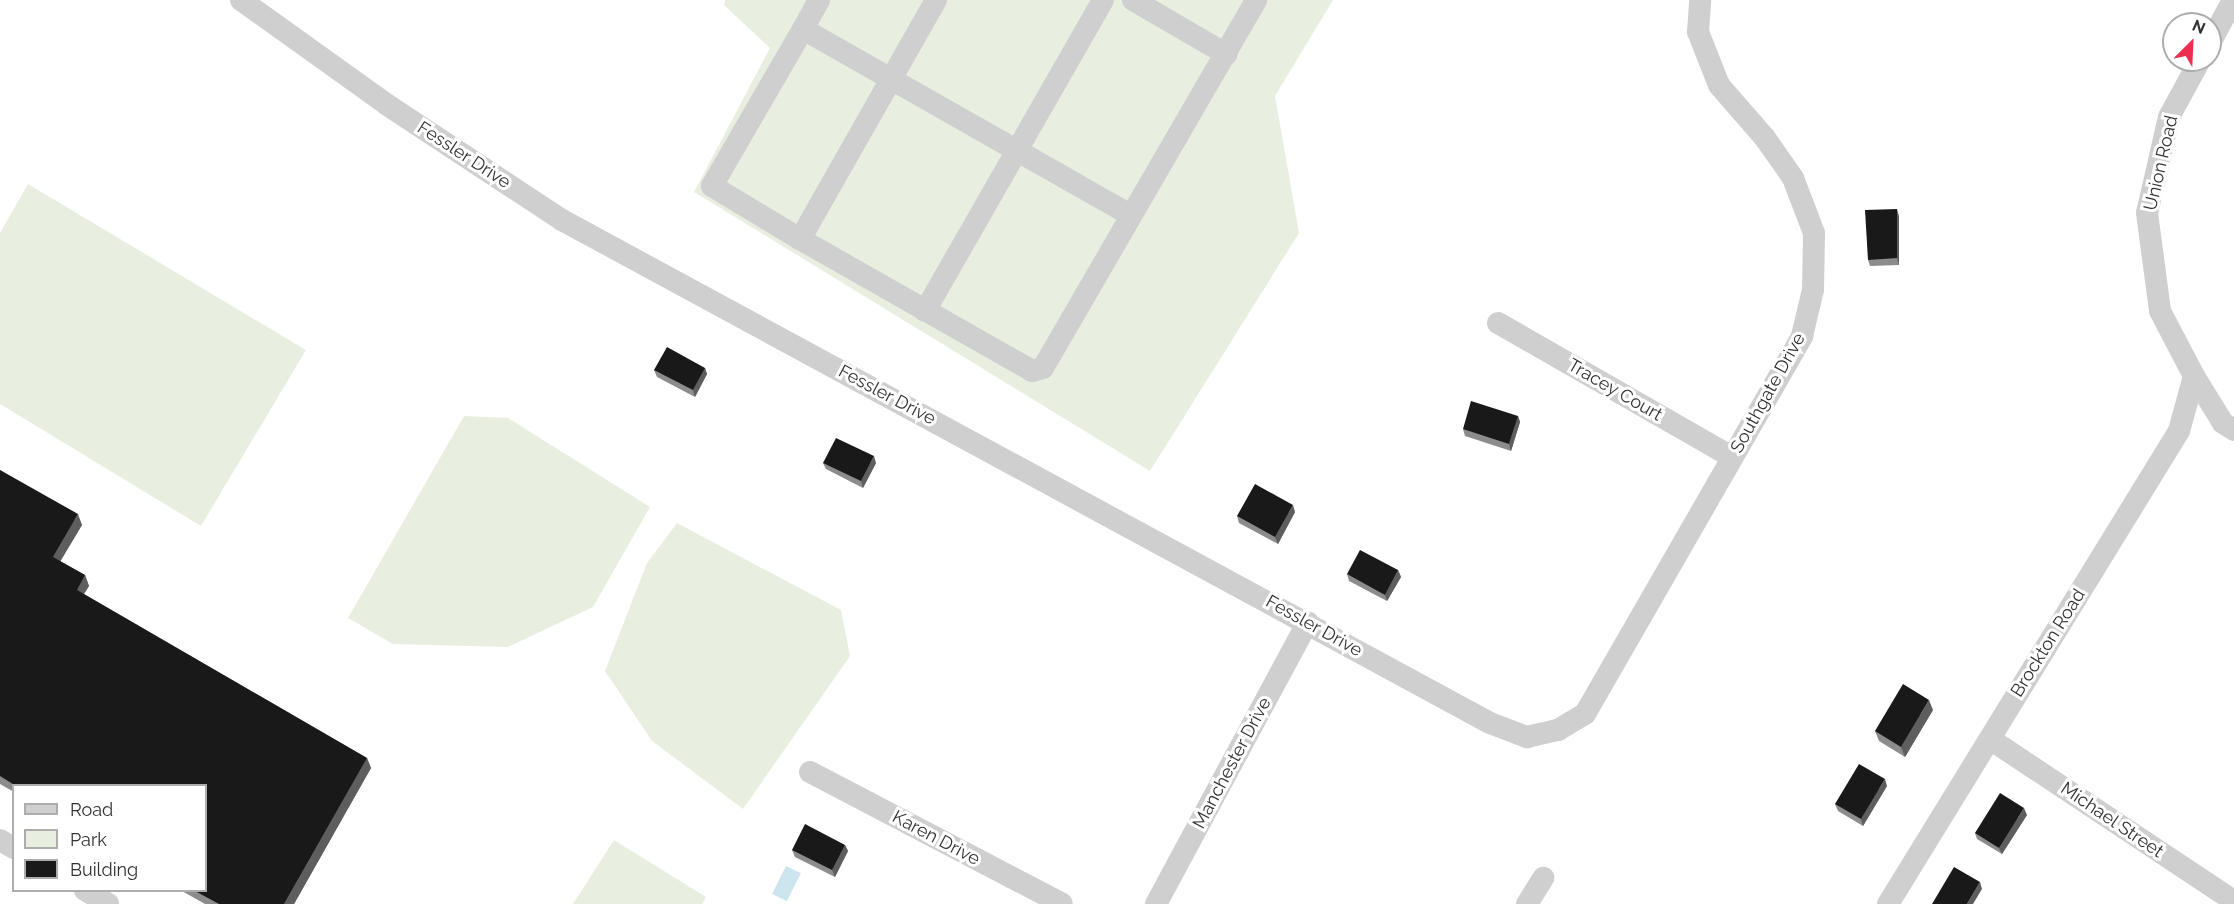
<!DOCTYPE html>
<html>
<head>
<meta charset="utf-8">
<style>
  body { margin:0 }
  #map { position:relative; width:2234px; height:904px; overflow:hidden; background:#fff; font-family:Raleway,sans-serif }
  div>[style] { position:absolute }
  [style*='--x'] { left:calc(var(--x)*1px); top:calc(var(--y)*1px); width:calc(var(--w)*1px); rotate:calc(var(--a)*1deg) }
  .green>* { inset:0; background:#e9efe0 }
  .water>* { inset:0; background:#cce5ef }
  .minor>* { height:22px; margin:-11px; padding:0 11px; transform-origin:11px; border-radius:11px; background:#cfcfcf }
  .wall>* { inset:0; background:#8c8c8c }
  .shaded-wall>* { inset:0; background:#5e5e5e }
  .building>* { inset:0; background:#191919 }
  span { translate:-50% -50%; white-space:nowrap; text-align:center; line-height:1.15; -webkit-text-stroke:6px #fff; paint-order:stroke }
  .street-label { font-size:18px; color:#323232 }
  .legend { position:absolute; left:12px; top:784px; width:195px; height:108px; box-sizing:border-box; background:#fff; border:2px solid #adadad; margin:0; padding:8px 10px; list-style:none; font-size:18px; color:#323232 }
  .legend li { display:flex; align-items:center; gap:12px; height:30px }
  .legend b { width:30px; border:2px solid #adadad }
  .north { position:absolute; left:2162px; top:12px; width:60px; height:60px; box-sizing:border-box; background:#fff; border:2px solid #adadad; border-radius:50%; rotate:24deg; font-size:16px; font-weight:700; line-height:24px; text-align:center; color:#323232 }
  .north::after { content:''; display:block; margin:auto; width:21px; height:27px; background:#ee2e50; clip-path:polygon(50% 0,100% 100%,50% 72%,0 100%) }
</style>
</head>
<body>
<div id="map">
  <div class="green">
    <i style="clip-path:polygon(725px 0,1333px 0,1275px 96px,1299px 233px,1150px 471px,694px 192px,770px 48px,724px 5px)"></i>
    <i style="clip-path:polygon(28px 184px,306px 350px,201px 526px,0 404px,0 233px)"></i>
    <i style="clip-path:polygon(464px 416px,508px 418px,650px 507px,593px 607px,508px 647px,393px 644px,348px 618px)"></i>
    <i style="clip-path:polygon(677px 523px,841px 610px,850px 656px,743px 809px,652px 741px,605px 671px,647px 563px)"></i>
    <i style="clip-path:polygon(614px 840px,706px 897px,702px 904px,573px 904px)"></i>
  </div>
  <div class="water">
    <i style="clip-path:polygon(786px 866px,801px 873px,787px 901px,772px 894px)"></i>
  </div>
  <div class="minor">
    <i style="--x:241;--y:0;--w:178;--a:35.6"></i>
    <i style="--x:386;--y:104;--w:211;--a:33.4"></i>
    <i style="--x:562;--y:220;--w:1056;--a:28.46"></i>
    <i style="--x:1490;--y:723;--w:40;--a:21"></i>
    <i style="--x:1527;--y:737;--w:32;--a:-13"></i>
    <i style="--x:1558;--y:730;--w:31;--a:-31"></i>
    <i style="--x:1585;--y:714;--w:436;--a:-60.1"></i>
    <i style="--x:1802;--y:336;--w:47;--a:-76.6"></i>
    <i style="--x:1813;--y:290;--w:57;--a:-89"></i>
    <i style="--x:1814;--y:233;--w:59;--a:-110.9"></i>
    <i style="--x:1793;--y:178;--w:49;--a:-125"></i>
    <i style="--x:1765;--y:138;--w:70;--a:-131"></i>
    <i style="--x:1719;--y:85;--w:57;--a:-111.6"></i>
    <i style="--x:1698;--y:32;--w:32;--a:-86"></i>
    <i style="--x:936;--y:0;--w:275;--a:119.6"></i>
    <i style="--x:800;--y:239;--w:267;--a:29.6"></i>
    <i style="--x:1032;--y:371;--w:11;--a:-15"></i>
    <i style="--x:1043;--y:368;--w:425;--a:-59.9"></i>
    <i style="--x:1133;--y:0;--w:108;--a:30.1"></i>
    <i style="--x:803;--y:29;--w:33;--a:-61"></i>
    <i style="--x:2210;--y:43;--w:49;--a:-61.9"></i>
    <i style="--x:2200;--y:60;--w:65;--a:118.5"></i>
    <i style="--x:2169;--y:117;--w:98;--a:102.9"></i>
    <i style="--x:2147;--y:213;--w:99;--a:82.4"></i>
    <i style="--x:2160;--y:311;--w:73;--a:62.4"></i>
    <i style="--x:2194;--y:376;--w:55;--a:58.3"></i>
    <i style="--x:2223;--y:423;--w:13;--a:32"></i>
    <i style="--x:800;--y:239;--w:103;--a:-148.9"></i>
    <i style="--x:712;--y:186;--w:181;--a:-59.9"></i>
    <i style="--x:803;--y:29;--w:376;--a:29.6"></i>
    <i style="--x:925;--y:311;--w:358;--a:-60.2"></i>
    <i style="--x:1498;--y:323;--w:270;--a:29.8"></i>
    <i style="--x:1990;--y:739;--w:293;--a:33.6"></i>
    <i style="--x:810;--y:772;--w:284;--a:27.6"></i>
    <i style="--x:0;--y:840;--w:16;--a:30"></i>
    <i style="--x:85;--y:890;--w:27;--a:31"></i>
    <i style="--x:1156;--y:904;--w:320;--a:-61.7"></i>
    <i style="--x:1527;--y:904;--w:31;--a:-58"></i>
    <i style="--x:1888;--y:904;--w:555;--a:-58.4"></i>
    <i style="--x:2179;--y:431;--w:57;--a:-74.7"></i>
  </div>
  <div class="wall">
    <i style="clip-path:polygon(1899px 216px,1899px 265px,1870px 266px,1868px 260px)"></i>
    <i style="clip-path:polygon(705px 368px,707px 374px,695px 397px,657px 377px,654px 370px)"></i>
    <i style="clip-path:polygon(1518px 416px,1520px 422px,1511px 451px,1465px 436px,1463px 429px)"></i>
    <i style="clip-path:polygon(823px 463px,876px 463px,863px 488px,826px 469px)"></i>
    <i style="clip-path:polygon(0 470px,82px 525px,60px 561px,85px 575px,89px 586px,84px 594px,367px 758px,371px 768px,294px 904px,205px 904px,182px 891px,206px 891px,206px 786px,14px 786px,14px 792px,0 784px)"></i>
    <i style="clip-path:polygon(1295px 512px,1278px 544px,1239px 523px,1237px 516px)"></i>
    <i style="clip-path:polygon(1398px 570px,1401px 577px,1387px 601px,1349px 581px,1347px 574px)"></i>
    <i style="clip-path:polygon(1933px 710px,1905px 757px,1879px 741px,1875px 731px)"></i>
    <i style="clip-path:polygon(1887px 786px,1863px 826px,1838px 811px,1835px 804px)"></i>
    <i style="clip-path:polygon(2027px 815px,2002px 854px,1977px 839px,1975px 833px)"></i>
    <i style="clip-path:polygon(845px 845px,848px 851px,835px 877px,795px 857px,792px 850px)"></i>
  </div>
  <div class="shaded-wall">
    <i style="clip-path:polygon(1897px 209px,1899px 216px,1899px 265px,1897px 258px)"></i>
    <i style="clip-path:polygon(705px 368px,707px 374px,695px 397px,693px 390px)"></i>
    <i style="clip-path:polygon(1518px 416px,1520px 422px,1511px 451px,1509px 444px)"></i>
    <i style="clip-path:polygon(874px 456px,876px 463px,863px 488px,861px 481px)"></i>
    <i style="clip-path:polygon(1293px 505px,1295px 512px,1278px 544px,1275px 537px)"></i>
    <i style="clip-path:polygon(78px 514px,82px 525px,57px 567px,53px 557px)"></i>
    <i style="clip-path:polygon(1398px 570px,1401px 577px,1387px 601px,1385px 595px)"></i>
    <i style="clip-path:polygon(85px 575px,89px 586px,80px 600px,77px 590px)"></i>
    <i style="clip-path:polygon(1929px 700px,1933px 710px,1905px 757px,1901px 747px)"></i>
    <i style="clip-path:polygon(367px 758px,371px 768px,294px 904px,284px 904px)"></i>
    <i style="clip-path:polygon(1885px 779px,1887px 786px,1863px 826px,1861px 819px)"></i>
    <i style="clip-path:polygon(2024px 808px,2027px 815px,2002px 854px,1999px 848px)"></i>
    <i style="clip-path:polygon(845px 845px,848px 851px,835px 877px,832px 870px)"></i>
    <i style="clip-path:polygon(1980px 882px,1982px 889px,1973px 904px,1967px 904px)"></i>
  </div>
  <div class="building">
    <i style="clip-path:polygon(1897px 209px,1897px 258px,1868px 260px,1865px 210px)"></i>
    <i style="clip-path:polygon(667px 347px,705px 368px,693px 390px,654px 370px)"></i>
    <i style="clip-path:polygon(1471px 401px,1518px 416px,1509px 444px,1463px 429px)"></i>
    <i style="clip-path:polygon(836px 438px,874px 456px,861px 481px,823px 463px)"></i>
    <i style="clip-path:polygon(0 470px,78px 514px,53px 557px,85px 575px,77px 590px,367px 758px,284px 904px,219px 904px,195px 891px,206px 891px,206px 786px,16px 786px,0 776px)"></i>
    <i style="clip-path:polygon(1255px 484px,1293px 505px,1275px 537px,1237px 516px)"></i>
    <i style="clip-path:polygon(1360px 550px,1398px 570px,1385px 595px,1347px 574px)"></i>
    <i style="clip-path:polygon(1903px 684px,1929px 700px,1901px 747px,1875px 731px)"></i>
    <i style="clip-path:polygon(1859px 764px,1885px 779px,1861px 819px,1835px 804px)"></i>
    <i style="clip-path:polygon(2000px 793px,2024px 808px,1999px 848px,1975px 833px)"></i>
    <i style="clip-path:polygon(805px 824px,845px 845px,832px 870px,792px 850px)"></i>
    <i style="clip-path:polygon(1954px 867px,1980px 882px,1967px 904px,1932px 904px)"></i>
  </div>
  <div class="street-label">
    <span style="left:464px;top:155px;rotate:33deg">Fessler Drive</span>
    <span style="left:2161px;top:163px;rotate:-77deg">Union Road</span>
    <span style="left:1615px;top:390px;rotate:30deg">Tracey Court</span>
    <span style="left:1768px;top:393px;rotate:-61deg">Southgate Drive</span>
    <span style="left:887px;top:395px;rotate:28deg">Fessler Drive</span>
    <span style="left:1314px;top:626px;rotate:29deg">Fessler Drive</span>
    <span style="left:2048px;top:643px;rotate:-58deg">Brockton Road</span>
    <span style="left:1232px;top:763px;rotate:-62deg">Manchester Drive</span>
    <span style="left:2112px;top:820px;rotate:34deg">Michael Street</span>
    <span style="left:936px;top:838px;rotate:28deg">Karen Drive</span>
  </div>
  <ul class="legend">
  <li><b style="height:8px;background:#cfcfcf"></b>Road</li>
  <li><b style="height:16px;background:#e9efe0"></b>Park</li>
  <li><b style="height:16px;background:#191919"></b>Building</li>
  </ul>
  <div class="north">N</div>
</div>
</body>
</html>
